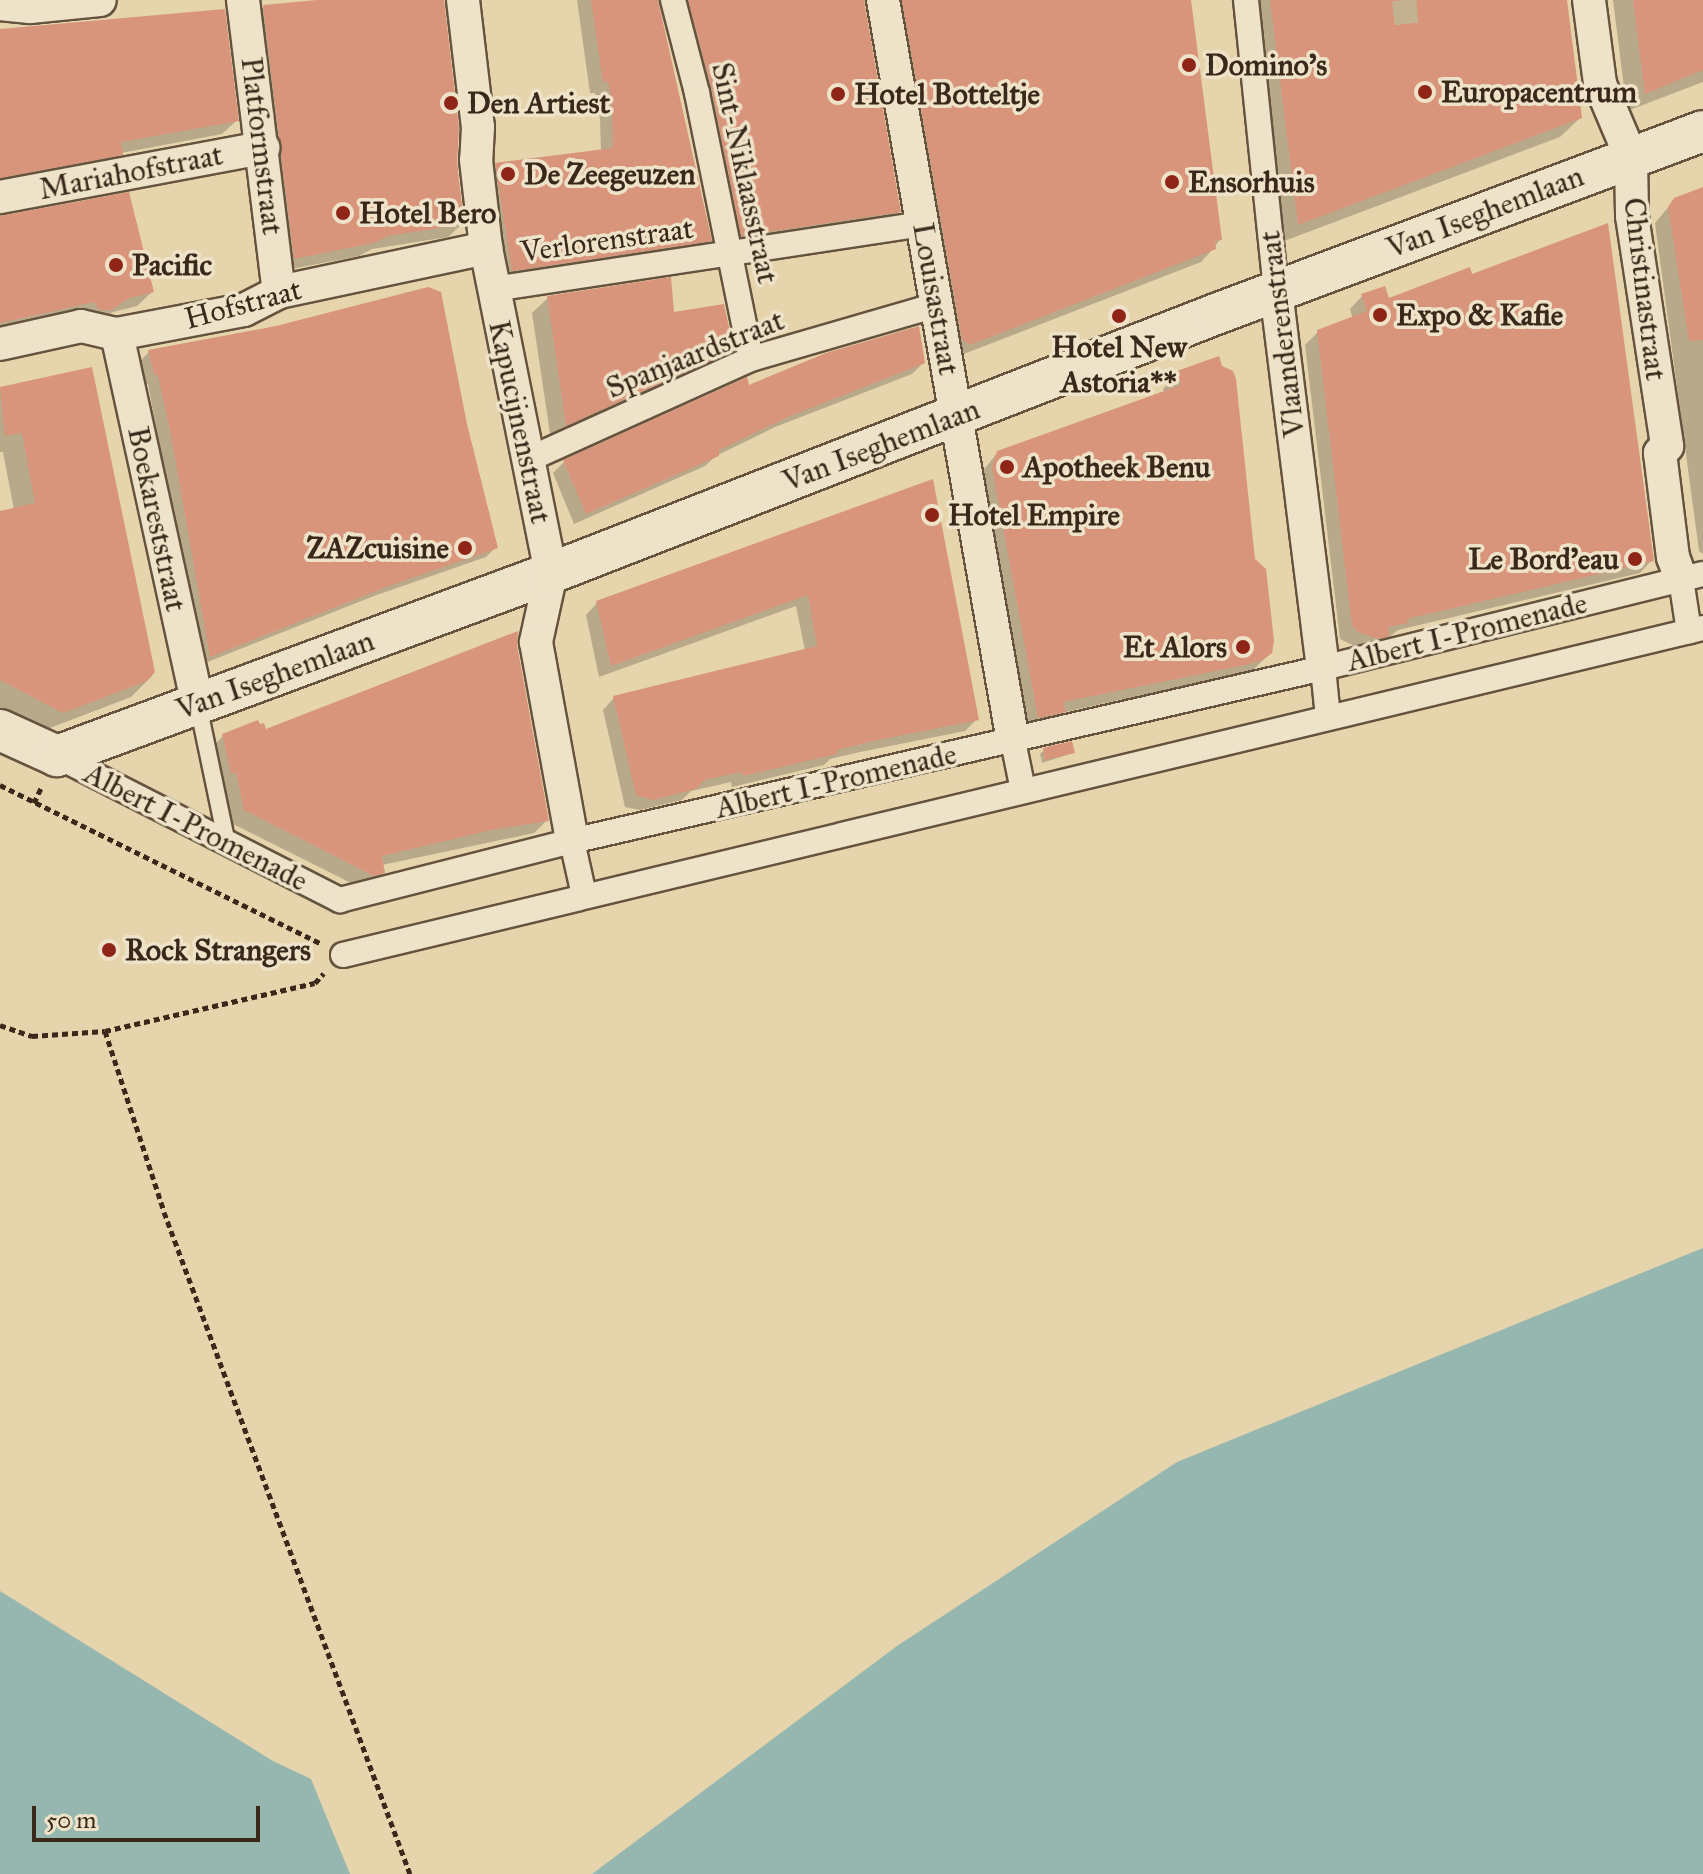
<!DOCTYPE html>
<html>
<head>
<meta charset="utf-8">
<style>
  body { margin:0 }
  #map { position:relative; width:1703px; height:1874px; overflow:hidden; background:#e5d4ac; font-family:"IM FELL Great Primer",serif }
  div>[style] { position:absolute }
  [style*='--x'] { left:calc(var(--x)*1px); top:calc(var(--y)*1px); width:calc(var(--w)*1px); rotate:calc(var(--a)*1deg) }
  .water>* { inset:0; background:#96b7af }
  .shadow>* { inset:0; background:#0003 }
  .building>* { inset:0; background:#d8957b }
  .pedestrian-tunnel>* { height:24px; margin-top:-12px; transform-origin:0; background:repeating-linear-gradient(90deg,#c3b28f 0 24px,transparent 0 36px) }
  .path>* { height:5px; margin-top:-2.5px; transform-origin:0; background:repeating-linear-gradient(90deg,#3a281a 0 6px,transparent 0 10px) }
  .roads { filter:drop-shadow(2px 0 #65533e) drop-shadow(-2px 0 #65533e) drop-shadow(0 2px #65533e) drop-shadow(0 -2px #65533e) }
  .service>* { height:16px; margin:-8px; padding:0 8px; transform-origin:8px; border-radius:8px; background:#eee3c9 }
  .pedestrian>* { height:24px; margin:-12px; padding:0 12px; transform-origin:12px; border-radius:12px; background:#eee3c9 }
  .minor>* { height:32px; margin:-16px; padding:0 16px; transform-origin:16px; border-radius:16px; background:#eee3c9 }
  .tertiary>* { height:40px; margin:-20px; padding:0 20px; transform-origin:20px; border-radius:20px; background:#eee3c9 }
  .dots>* { width:22px; height:22px; translate:-50% -50%; box-sizing:border-box; border:4px solid #eee3c9; border-radius:50% }
  span { translate:-50% -50%; white-space:nowrap; text-align:center; line-height:1.15; -webkit-text-stroke:7px #eee3c9; paint-order:stroke }
  .poi-label { font-size:30px; color:#3a281a; font-weight:700 }
  .left { translate:0 -50%; text-align:left }
  .right { translate:-100% -50%; text-align:right }
  .street-label { font-size:30px; color:#3a281a }
  .scale { position:absolute; left:32px; top:1806px; width:228px; height:36px; box-sizing:border-box; border:4px solid #3a281a; border-top:0; padding-left:10px; font-size:24px; line-height:28px; white-space:nowrap; color:#3a281a; -webkit-text-stroke:6px #eee3c9; paint-order:stroke }
</style>
</head>
<body>
<div id="map">
  <div class="water">
    <i style="clip-path:polygon(1703px 1248px,1703px 1874px,592px 1874px,897px 1646px,1177px 1462px)"></i>
    <i style="clip-path:polygon(0 1591px,273px 1761px,311px 1779px,350px 1874px,0 1874px)"></i>
  </div>
  <div class="shadow">
    <i style="clip-path:polygon(330px 0,443px 0,462px 224px,448px 237px,372px 249px,359px 256px,281px 271px,250px 21px,264px 7px)"></i>
    <i style="clip-path:polygon(577px 0,657px 0,710px 240px,697px 253px,499px 283px,483px 178px,496px 165px,601px 151px,600px 119px,595px 93px,590px 93px)"></i>
    <i style="clip-path:polygon(665px 0,863px 0,899px 211px,886px 225px,729px 248px)"></i>
    <i style="clip-path:polygon(884px 0,1189px 0,1220px 239px,1214px 248px,1201px 262px,956px 357px)"></i>
    <i style="clip-path:polygon(1248px 0,1565px 0,1580px 118px,1560px 137px,1279px 243px)"></i>
    <i style="clip-path:polygon(1613px 0,1703px 0,1703px 82px,1627px 111px)"></i>
    <i style="clip-path:polygon(0 32px,237px 120px,222px 134px,121px 153px,107px 168px,0 188px)"></i>
    <i style="clip-path:polygon(1703px 189px,1703px 554px,1699px 551px,1655px 223px,1675px 199px)"></i>
    <i style="clip-path:polygon(0 217px,152px 292px,137px 306px,113px 312px,96px 323px,0 334px)"></i>
    <i style="clip-path:polygon(1362px 296px,1388px 300px,1652px 560px,1640px 573px,1398px 630px,1375px 648px,1365px 651px,1340px 639px,1305px 345px,1318px 332px,1353px 319px,1350px 309px)"></i>
    <i style="clip-path:polygon(548px 298px,672px 314px,732px 350px,716px 365px,551px 440px,532px 313px)"></i>
    <i style="clip-path:polygon(149px 352px,465px 425px,496px 547px,486px 557px,374px 596px,200px 665px,148px 384px,144px 384px,139px 362px)"></i>
    <i style="clip-path:polygon(923px 363px,912px 374px,775px 427px,716px 456px,705px 466px,574px 524px,553px 473px,564px 462px,745px 380px,747px 388px)"></i>
    <i style="clip-path:polygon(91px 369px,153px 668px,152px 676px,131px 697px,42px 731px,0 710px,0 513px,14px 510px,3px 452px,0 452px,0 390px)"></i>
    <i style="clip-path:polygon(1178px 373px,1253px 560px,1268px 655px,1252px 671px,1138px 701px,1123px 699px,1061px 713px,1048px 727px,1023px 733px,977px 478px,998px 452px,1164px 393px,1163px 389px)"></i>
    <i style="clip-path:polygon(931px 481px,977px 719px,965px 731px,860px 752px,830px 759px,824px 765px,732px 787px,731px 782px,691px 791px,682px 800px,640px 810px,625px 807px,603px 710px,614px 698px,805px 651px,796px 606px,599px 677px,586px 615px,597px 603px)"></i>
    <i style="clip-path:polygon(515px 646px,547px 820px,534px 833px,382px 865px,383px 872px,370px 885px,361px 888px,231px 823px,224px 783px,218px 786px,210px 749px,223px 736px,265px 732px)"></i>
    <i style="clip-path:polygon(1044px 750px,1073px 753px,1042px 763px,1040px 754px)"></i>
  </div>
  <div class="building">
    <i style="clip-path:polygon(317px 0,444px 0,459px 128px,457px 162px,464px 224px,388px 236px,374px 243px,294px 259px,263px 5px)"></i>
    <i style="clip-path:polygon(591px 0,658px 0,712px 241px,512px 271px,495px 163px,613px 148px,612px 105px,608px 81px,603px 82px)"></i>
    <i style="clip-path:polygon(688px 0,864px 0,901px 212px,741px 236px,712px 90px)"></i>
    <i style="clip-path:polygon(902px 0,1191px 0,1222px 240px,1215px 241px,1216px 249px,970px 345px,962px 339px)"></i>
    <i style="clip-path:polygon(1270px 0,1567px 0,1582px 118px,1298px 225px)"></i>
    <i style="clip-path:polygon(1633px 0,1703px 0,1703px 70px,1645px 94px)"></i>
    <i style="clip-path:polygon(225px 9px,239px 121px,121px 142px,123px 155px,0 178px,0 29px)"></i>
    <i style="clip-path:polygon(1703px 187px,1703px 340px,1689px 341px,1668px 207px,1674px 198px)"></i>
    <i style="clip-path:polygon(129px 192px,154px 292px,129px 298px,112px 310px,100px 310px,94px 302px,0 323px,0 216px)"></i>
    <i style="clip-path:polygon(1608px 223px,1654px 561px,1407px 619px,1408px 623px,1388px 627px,1390px 636px,1378px 639px,1358px 632px,1352px 626px,1317px 330px,1367px 311px,1361px 294px,1385px 286px,1389px 298px,1470px 267px,1472px 274px)"></i>
    <i style="clip-path:polygon(671px 277px,674px 312px,724px 304px,734px 350px,566px 426px,547px 296px)"></i>
    <i style="clip-path:polygon(428px 287px,441px 292px,467px 424px,498px 548px,386px 587px,210px 657px,172px 441px,158px 375px,154px 375px,148px 350px,276px 326px)"></i>
    <i style="clip-path:polygon(919px 326px,925px 363px,788px 417px,719px 450px,719px 456px,586px 514px,563px 460px,747px 377px,749px 385px,826px 353px)"></i>
    <i style="clip-path:polygon(1219px 356px,1222px 366px,1233px 371px,1236px 379px,1255px 559px,1266px 569px,1274px 641px,1272px 653px,1263px 660px,1245px 665px,1063px 702px,1066px 712px,1038px 718px,992px 467px,997px 451px,1181px 385px,1177px 371px)"></i>
    <i style="clip-path:polygon(92px 367px,155px 672px,147px 681px,63px 713px,0 680px,0 511px,35px 503px,22px 433px,5px 436px,0 387px)"></i>
    <i style="clip-path:polygon(933px 479px,979px 720px,873px 741px,837px 750px,837px 754px,743px 776px,742px 772px,704px 780px,696px 789px,653px 800px,636px 795px,613px 696px,817px 646px,808px 595px,611px 666px,596px 601px)"></i>
    <i style="clip-path:polygon(518px 631px,517px 645px,549px 821px,491px 830px,382px 856px,385px 873px,374px 876px,244px 810px,236px 772px,231px 774px,222px 734px,258px 720px,260px 724px,264px 723px,266px 729px)"></i>
    <i style="clip-path:polygon(1072px 741px,1075px 753px,1045px 760px,1043px 748px)"></i>
  </div>
  <div class="pedestrian-tunnel">
    <i style="--x:1404;--y:0;--w:30;--a:84"></i>
  </div>
  <div class="path">
    <i style="--x:0;--y:785;--w:359;--a:26.3"></i>
    <i style="--x:34;--y:803;--w:19;--a:-65"></i>
    <i style="--x:0;--y:1025;--w:34;--a:19"></i>
    <i style="--x:32;--y:1036;--w:73;--a:-3.9"></i>
    <i style="--x:105;--y:1031;--w:215;--a:-12.9"></i>
    <i style="--x:315;--y:983;--w:13;--a:-48"></i>
    <i style="--x:105;--y:1031;--w:190;--a:71.9"></i>
    <i style="--x:164;--y:1212;--w:706;--a:69.61"></i>
  </div>
  <div class="roads">
    <div class="service">
      <i style="--x:198;--y:705;--w:142;--a:78.2"></i>
    </div>
    <div class="pedestrian">
      <i style="--x:673;--y:0;--w:96;--a:75.5"></i>
      <i style="--x:697;--y:93;--w:271;--a:78.5"></i>
      <i style="--x:1246;--y:0;--w:293;--a:84.1"></i>
      <i style="--x:493;--y:289;--w:435;--a:-8.6"></i>
      <i style="--x:527;--y:460;--w:246;--a:-24.3"></i>
      <i style="--x:751;--y:359;--w:194;--a:-16.2"></i>
      <i style="--x:1681;--y:579;--w:53;--a:81.3"></i>
      <i style="--x:1323;--y:668;--w:49;--a:84.2"></i>
      <i style="--x:1013;--y:741;--w:50;--a:78.5"></i>
      <i style="--x:57;--y:756;--w:318;--a:27"></i>
      <i style="--x:340;--y:900;--w:239;--a:-14.3"></i>
      <i style="--x:572;--y:841;--w:771;--a:-12.97"></i>
      <i style="--x:1323;--y:668;--w:391;--a:-13.9"></i>
      <i style="--x:572;--y:841;--w:55;--a:77.5"></i>
      <i style="--x:343;--y:955;--w:1399;--a:-13.52"></i>
    </div>
    <div class="minor">
      <i style="--x:243;--y:0;--w:294;--a:83"></i>
      <i style="--x:463;--y:0;--w:128;--a:83.3"></i>
      <i style="--x:478;--y:127;--w:33;--a:93"></i>
      <i style="--x:476;--y:160;--w:89;--a:83.5"></i>
      <i style="--x:486;--y:248;--w:331;--a:78.7"></i>
      <i style="--x:551;--y:573;--w:71;--a:102.3"></i>
      <i style="--x:536;--y:642;--w:202;--a:79.7"></i>
      <i style="--x:883;--y:0;--w:752;--a:80.05"></i>
      <i style="--x:1589;--y:0;--w:85;--a:82.5"></i>
      <i style="--x:1600;--y:84;--w:79;--a:67"></i>
      <i style="--x:1631;--y:157;--w:59;--a:89"></i>
      <i style="--x:1632;--y:216;--w:233;--a:81.3"></i>
      <i style="--x:1667;--y:446;--w:10;--a:135"></i>
      <i style="--x:1660;--y:453;--w:105;--a:82.9"></i>
      <i style="--x:1673;--y:557;--w:23;--a:70"></i>
      <i style="--x:0;--y:4;--w:30;--a:6"></i>
      <i style="--x:30;--y:7;--w:70;--a:-5.7"></i>
      <i style="--x:0;--y:197;--w:268;--a:-10.6"></i>
      <i style="--x:1276;--y:291;--w:380;--a:82.9"></i>
      <i style="--x:117;--y:334;--w:379;--a:77.7"></i>
      <i style="--x:0;--y:344;--w:83;--a:-12.5"></i>
      <i style="--x:81;--y:326;--w:37;--a:13"></i>
      <i style="--x:117;--y:334;--w:129;--a:-10.7"></i>
      <i style="--x:244;--y:310;--w:39;--a:-27"></i>
      <i style="--x:279;--y:292;--w:212;--a:-12"></i>
    </div>
    <div class="tertiary">
      <i style="--x:0;--y:730;--w:63;--a:24.5"></i>
      <i style="--x:57;--y:756;--w:527;--a:-20.33"></i>
      <i style="--x:551;--y:573;--w:714;--a:-21.28"></i>
      <i style="--x:1216;--y:314;--w:520;--a:-20.59"></i>
    </div>
  </div>
  <div class="dots">
    <i style="left:1189px;top:65px;background:#8f2418"></i>
    <i style="left:1425px;top:92px;background:#8f2418"></i>
    <i style="left:838px;top:94px;background:#8f2418"></i>
    <i style="left:451px;top:103px;background:#8f2418"></i>
    <i style="left:508px;top:174px;background:#8f2418"></i>
    <i style="left:1172px;top:182px;background:#8f2418"></i>
    <i style="left:343px;top:213px;background:#8f2418"></i>
    <i style="left:116px;top:265px;background:#8f2418"></i>
    <i style="left:1380px;top:315px;background:#8f2418"></i>
    <i style="left:1119px;top:316px;background:#8f2418"></i>
    <i style="left:1007px;top:467px;background:#8f2418"></i>
    <i style="left:932px;top:515px;background:#8f2418"></i>
    <i style="left:465px;top:548px;background:#8f2418"></i>
    <i style="left:1635px;top:559px;background:#8f2418"></i>
    <i style="left:1243px;top:647px;background:#8f2418"></i>
    <i style="left:109px;top:950px;background:#8f2418"></i>
  </div>
  <div class="poi-label">
    <span class="left" style="left:1205px;top:65px">Domino's</span>
    <span class="left" style="left:1441px;top:92px">Europacentrum</span>
    <span class="left" style="left:854px;top:94px">Hotel Botteltje</span>
    <span class="left" style="left:467px;top:103px">Den Artiest</span>
    <span class="left" style="left:524px;top:174px">De Zeegeuzen</span>
    <span class="left" style="left:1188px;top:182px">Ensorhuis</span>
    <span class="left" style="left:359px;top:213px">Hotel Bero</span>
    <span class="left" style="left:132px;top:265px">Pacific</span>
    <span class="left" style="left:1396px;top:315px">Expo &amp; Kafie</span>
    <span style="left:1119px;top:364px">Hotel New<br>Astoria**</span>
    <span class="left" style="left:1023px;top:467px">Apotheek Benu</span>
    <span class="left" style="left:948px;top:515px">Hotel Empire</span>
    <span class="right" style="left:449px;top:548px">ZAZcuisine</span>
    <span class="right" style="left:1619px;top:559px">Le Bord'eau</span>
    <span class="right" style="left:1227px;top:647px">Et Alors</span>
    <span class="left" style="left:125px;top:950px">Rock Strangers</span>
  </div>
  <div class="street-label">
    <span style="left:262px;top:146px;rotate:83deg">Platformstraat</span>
    <span style="left:131px;top:172px;rotate:-11deg">Mariahofstraat</span>
    <span style="left:745px;top:173px;rotate:78deg">Sint-Niklaasstraat</span>
    <span style="left:1485px;top:212px;rotate:-21deg">Van Iseghemlaan</span>
    <span style="left:607px;top:240px;rotate:-8deg">Verlorenstraat</span>
    <span style="left:1645px;top:289px;rotate:83deg">Christinastraat</span>
    <span style="left:936px;top:299px;rotate:80deg">Louisastraat</span>
    <span style="left:243px;top:304px;rotate:-15deg">Hofstraat</span>
    <span style="left:1282px;top:334px;rotate:-97deg">Vlaanderenstraat</span>
    <span style="left:695px;top:354px;rotate:-22deg">Spanjaardstraat</span>
    <span style="left:520px;top:422px;rotate:78deg">Kapucijnenstraat</span>
    <span style="left:881px;top:445px;rotate:-21deg">Van Iseghemlaan</span>
    <span style="left:157px;top:519px;rotate:78deg">Boekareststraat</span>
    <span style="left:1467px;top:632px;rotate:-14deg">Albert I-Promenade</span>
    <span style="left:275px;top:675px;rotate:-20deg">Van Iseghemlaan</span>
    <span style="left:836px;top:781px;rotate:-13deg">Albert I-Promenade</span>
    <span style="left:196px;top:827px;rotate:27deg">Albert I-Promenade</span>
  </div>
  <div class="scale">50 m</div>
</div>
</body>
</html>
